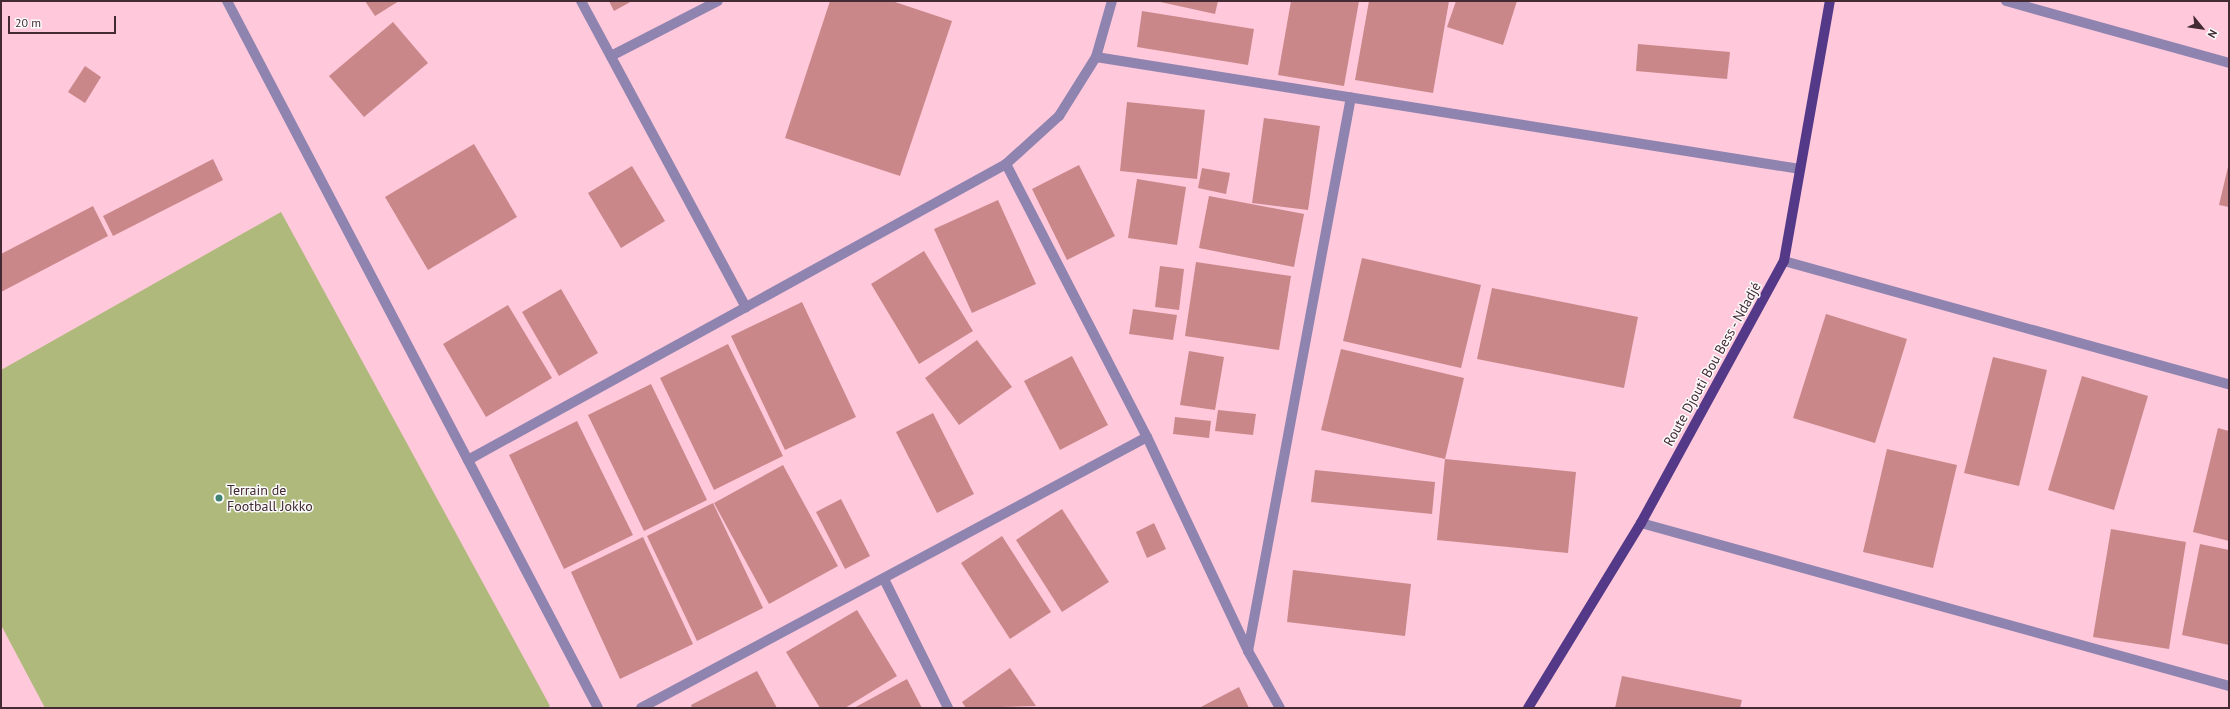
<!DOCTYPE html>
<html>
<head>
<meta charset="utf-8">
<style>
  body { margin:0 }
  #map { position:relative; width:2230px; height:709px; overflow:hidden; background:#ffc8db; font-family:"PT Sans",sans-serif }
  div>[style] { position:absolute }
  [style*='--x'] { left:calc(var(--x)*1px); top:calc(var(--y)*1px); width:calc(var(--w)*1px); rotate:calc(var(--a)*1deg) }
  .green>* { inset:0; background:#afb97b }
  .building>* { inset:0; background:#ca878a }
  .minor>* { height:10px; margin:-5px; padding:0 5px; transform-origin:5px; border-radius:5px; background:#8f83b0 }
  .major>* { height:10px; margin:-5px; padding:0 5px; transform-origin:5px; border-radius:5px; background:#533987 }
  .dots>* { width:11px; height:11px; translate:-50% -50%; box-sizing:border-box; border:2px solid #fbfbfb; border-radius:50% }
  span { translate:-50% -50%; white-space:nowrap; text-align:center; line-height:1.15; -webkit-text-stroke:3px #fbfbfb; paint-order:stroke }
  .street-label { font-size:14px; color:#442a33 }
  .poi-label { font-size:14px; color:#442a33 }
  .left { translate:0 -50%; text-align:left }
  .frame { position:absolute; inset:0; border:2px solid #442a33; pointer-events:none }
  .north { position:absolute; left:2182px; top:8px; width:40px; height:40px; -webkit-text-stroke:3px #fbfbfb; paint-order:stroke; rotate:119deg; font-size:11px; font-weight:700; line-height:16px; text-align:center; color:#442a33 }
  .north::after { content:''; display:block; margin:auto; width:14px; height:18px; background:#442a33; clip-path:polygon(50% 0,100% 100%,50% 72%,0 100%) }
  .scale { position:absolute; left:8px; top:16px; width:108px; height:18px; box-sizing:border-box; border:2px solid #442a33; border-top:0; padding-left:5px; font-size:12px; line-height:14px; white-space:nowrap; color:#442a33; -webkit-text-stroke:3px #fbfbfb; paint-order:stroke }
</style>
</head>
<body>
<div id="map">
  <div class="green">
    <i style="clip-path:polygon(281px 212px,550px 706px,547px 708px,45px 708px,1px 625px,1px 370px)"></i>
  </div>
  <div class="building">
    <i style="clip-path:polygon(365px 1px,399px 1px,375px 16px)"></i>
    <i style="clip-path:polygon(609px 1px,632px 1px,614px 11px)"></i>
    <i style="clip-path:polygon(830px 1px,892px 1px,952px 21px,900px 176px,785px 138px)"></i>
    <i style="clip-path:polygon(1156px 1px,1218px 1px,1215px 14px)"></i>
    <i style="clip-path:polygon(1291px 1px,1359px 1px,1344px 86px,1278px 75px)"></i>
    <i style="clip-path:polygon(1369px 1px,1449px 1px,1433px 93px,1355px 80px)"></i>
    <i style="clip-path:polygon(1456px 1px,1517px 1px,1503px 45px,1447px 27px)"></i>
    <i style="clip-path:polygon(1142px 11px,1254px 29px,1248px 65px,1137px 47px)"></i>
    <i style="clip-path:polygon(393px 22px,428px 63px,364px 117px,329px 76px)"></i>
    <i style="clip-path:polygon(1638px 44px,1730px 52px,1727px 79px,1636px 71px)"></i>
    <i style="clip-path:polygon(85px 66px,101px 77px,85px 103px,68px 92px)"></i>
    <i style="clip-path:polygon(1127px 102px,1205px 110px,1197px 179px,1120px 171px)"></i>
    <i style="clip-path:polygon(1264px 118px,1320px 126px,1308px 210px,1252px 203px)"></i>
    <i style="clip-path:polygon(474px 144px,517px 217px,428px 270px,385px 197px)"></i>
    <i style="clip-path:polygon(213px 159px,223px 180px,113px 236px,103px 216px)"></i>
    <i style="clip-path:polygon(1079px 165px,1115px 236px,1067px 260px,1032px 189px)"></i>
    <i style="clip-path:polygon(632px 166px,665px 221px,621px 248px,588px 193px)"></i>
    <i style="clip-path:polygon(2228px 167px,2229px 167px,2229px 207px,2219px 205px)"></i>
    <i style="clip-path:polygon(1202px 168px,1230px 173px,1226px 194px,1198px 188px)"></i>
    <i style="clip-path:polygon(1137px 179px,1186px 187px,1177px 245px,1128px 238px)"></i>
    <i style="clip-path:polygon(1209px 196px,1304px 214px,1294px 267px,1199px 248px)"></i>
    <i style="clip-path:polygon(998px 200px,1036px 284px,972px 313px,934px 229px)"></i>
    <i style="clip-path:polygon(93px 206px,108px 236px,1px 292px,1px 254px)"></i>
    <i style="clip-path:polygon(924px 251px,973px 331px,919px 364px,871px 284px)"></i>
    <i style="clip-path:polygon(1362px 258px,1481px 285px,1461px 368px,1343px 341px)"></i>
    <i style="clip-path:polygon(1196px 262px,1291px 276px,1279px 350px,1185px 336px)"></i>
    <i style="clip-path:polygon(1160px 266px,1184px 269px,1179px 310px,1155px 307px)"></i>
    <i style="clip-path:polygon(1492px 288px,1638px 317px,1624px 388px,1477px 359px)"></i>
    <i style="clip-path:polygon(561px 289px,598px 353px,559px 376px,522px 312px)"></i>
    <i style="clip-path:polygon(802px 302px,856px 417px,785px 450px,731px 336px)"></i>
    <i style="clip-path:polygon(508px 305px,552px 378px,486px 417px,443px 344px)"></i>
    <i style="clip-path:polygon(1133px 309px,1177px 315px,1173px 340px,1129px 334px)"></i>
    <i style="clip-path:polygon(1826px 314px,1907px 339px,1875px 443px,1793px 418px)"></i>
    <i style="clip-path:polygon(977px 340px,1012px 387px,959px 425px,925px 378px)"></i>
    <i style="clip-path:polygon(728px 344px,783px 456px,714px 490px,660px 378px)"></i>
    <i style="clip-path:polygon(1341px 349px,1464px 378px,1445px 459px,1321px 430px)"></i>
    <i style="clip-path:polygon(1189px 351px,1224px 357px,1215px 410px,1180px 405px)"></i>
    <i style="clip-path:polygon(1072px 356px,1108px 425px,1060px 450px,1024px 381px)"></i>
    <i style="clip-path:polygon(1993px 357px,2047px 370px,2019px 486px,1964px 473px)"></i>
    <i style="clip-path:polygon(2082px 376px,2148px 396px,2114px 510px,2048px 490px)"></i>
    <i style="clip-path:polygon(651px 384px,707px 500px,644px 531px,588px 415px)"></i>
    <i style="clip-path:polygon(1218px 410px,1256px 414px,1253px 435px,1215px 431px)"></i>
    <i style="clip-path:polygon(933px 413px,974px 494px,937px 513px,896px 432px)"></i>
    <i style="clip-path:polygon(1175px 417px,1211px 421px,1209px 438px,1173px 434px)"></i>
    <i style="clip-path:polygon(577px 421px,633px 535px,564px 569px,509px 455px)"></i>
    <i style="clip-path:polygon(2218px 428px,2229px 431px,2229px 541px,2193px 532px)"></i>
    <i style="clip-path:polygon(1887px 449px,1957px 465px,1933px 568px,1863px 552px)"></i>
    <i style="clip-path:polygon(1445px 459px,1576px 472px,1568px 553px,1437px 540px)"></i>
    <i style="clip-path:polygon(783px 465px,838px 566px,769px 604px,714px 503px)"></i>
    <i style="clip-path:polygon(1315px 470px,1435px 482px,1432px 514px,1311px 502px)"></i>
    <i style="clip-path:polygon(841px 499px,870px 556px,845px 569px,816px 512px)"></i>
    <i style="clip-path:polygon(713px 503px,763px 608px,697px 641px,647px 536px)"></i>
    <i style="clip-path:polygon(1062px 509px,1109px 582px,1062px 612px,1016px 540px)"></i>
    <i style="clip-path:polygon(1154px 523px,1166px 549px,1147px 558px,1136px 532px)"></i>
    <i style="clip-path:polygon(2111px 529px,2186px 542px,2169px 649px,2093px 637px)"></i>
    <i style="clip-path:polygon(1002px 536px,1051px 612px,1010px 639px,961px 563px)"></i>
    <i style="clip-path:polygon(643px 537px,693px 644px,620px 679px,571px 572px)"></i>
    <i style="clip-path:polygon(2200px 544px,2229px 550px,2229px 645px,2182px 635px)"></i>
    <i style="clip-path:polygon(1293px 570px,1411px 584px,1405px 636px,1287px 622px)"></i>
    <i style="clip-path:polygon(857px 610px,897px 676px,845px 708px,820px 708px,786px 652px)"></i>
    <i style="clip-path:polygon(1010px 668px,1036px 706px,966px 708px,962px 702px)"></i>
    <i style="clip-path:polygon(757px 671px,777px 708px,692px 708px,691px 705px)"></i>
    <i style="clip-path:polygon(1622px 676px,1742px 700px,1740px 708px,1615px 708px)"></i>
    <i style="clip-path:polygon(907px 679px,922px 708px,854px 708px)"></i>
    <i style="clip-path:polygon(1239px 687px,1249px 708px,1199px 708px)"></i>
  </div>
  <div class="minor">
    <i style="--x:227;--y:1;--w:798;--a:62.31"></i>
    <i style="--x:581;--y:1;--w:348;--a:61.7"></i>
    <i style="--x:2006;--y:1;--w:231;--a:15.5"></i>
    <i style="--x:611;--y:56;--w:120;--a:-27.2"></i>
    <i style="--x:1096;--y:57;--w:713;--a:9.04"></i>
    <i style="--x:1006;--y:164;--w:307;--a:62.7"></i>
    <i style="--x:1147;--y:437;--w:237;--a:64.7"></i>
    <i style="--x:1248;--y:651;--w:65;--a:60.7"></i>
    <i style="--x:1784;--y:261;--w:462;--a:15.5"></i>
    <i style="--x:468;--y:460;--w:614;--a:-28.82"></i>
    <i style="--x:1006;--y:164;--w:72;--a:-42.2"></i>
    <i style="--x:1059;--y:116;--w:70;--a:-57.9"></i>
    <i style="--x:1096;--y:57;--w:58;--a:-74.1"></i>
    <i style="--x:1641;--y:523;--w:610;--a:15.49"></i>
    <i style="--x:884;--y:579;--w:144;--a:63.6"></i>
    <i style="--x:1248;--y:651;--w:563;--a:-79.47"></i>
    <i style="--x:641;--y:708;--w:574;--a:-28.17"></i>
  </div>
  <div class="major">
    <i style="--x:1528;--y:708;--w:217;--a:-58.6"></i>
    <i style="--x:1641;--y:523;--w:298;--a:-61.4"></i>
    <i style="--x:1784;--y:261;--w:264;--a:-80"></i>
  </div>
  <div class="dots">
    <i style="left:219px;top:498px;background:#418373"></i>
  </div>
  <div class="street-label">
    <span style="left:1712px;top:364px;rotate:-61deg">Route Djouti Bou Bess - Ndadjé</span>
  </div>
  <div class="poi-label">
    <span class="left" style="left:227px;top:498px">Terrain de<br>Football Jokko</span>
  </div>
  <div class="frame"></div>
  <div class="north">N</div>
  <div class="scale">20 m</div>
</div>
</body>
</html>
